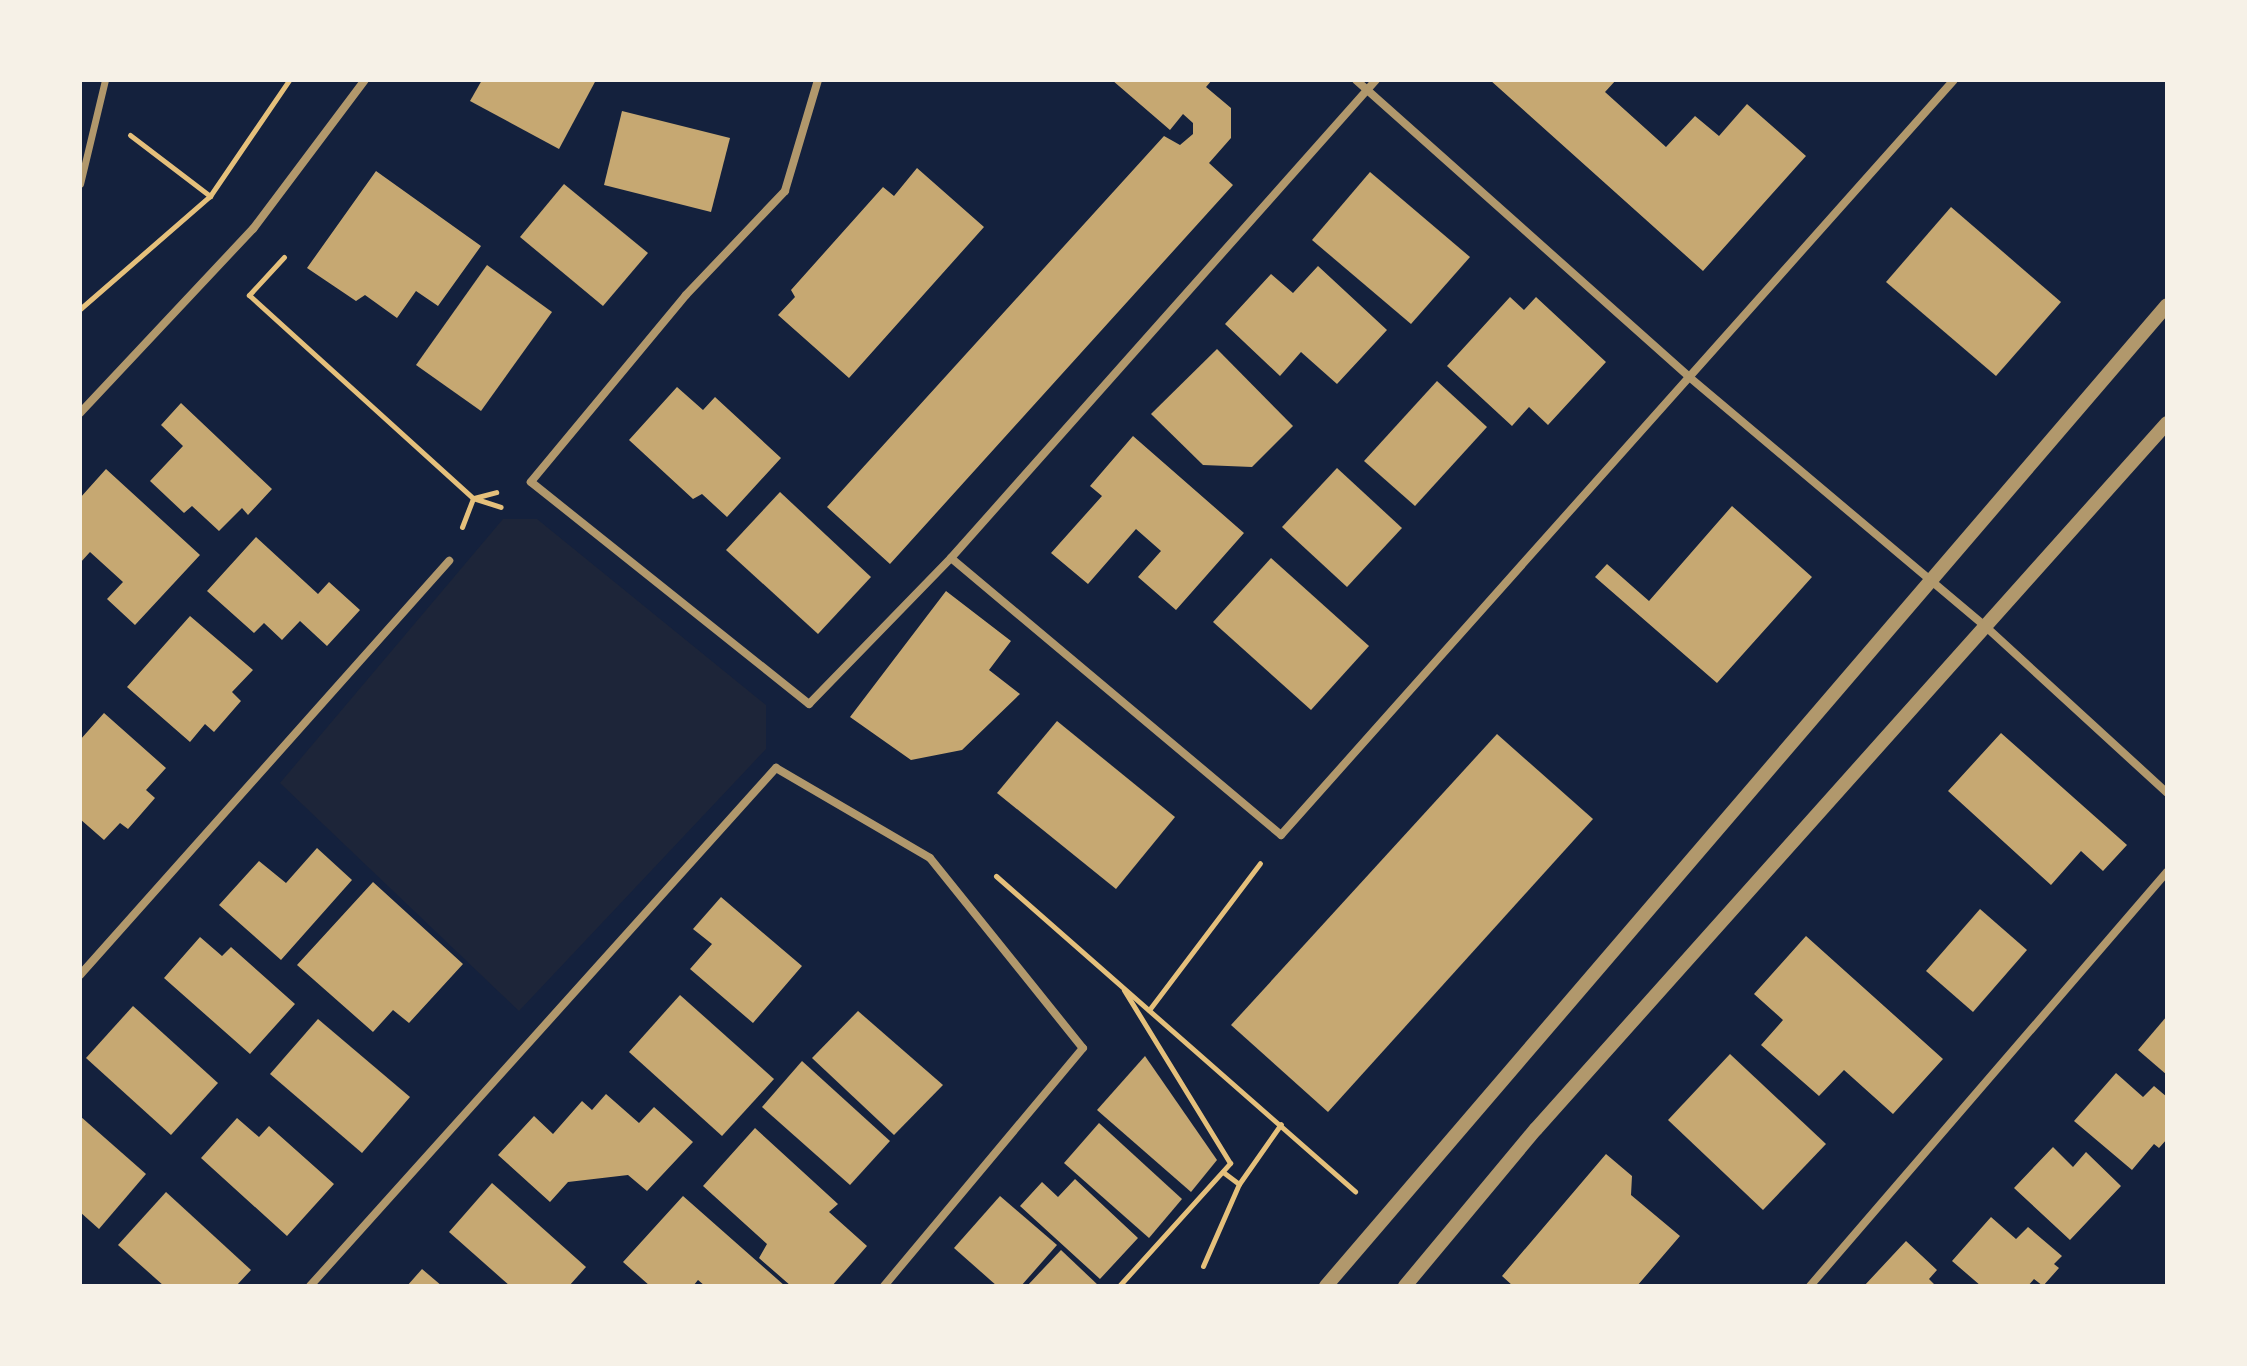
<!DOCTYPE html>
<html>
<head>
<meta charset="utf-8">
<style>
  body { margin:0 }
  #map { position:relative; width:2247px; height:1366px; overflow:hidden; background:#14213d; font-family:Montserrat,sans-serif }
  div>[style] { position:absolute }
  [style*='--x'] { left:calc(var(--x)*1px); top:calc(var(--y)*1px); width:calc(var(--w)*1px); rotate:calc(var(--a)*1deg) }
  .green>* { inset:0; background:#1d2539 }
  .building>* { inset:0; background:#c6a872 }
  .path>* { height:5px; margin:-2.5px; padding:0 2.5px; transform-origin:2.5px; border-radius:2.5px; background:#e5c07b }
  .pedestrian>* { height:7px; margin:-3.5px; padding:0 3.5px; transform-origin:3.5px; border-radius:3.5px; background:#b1986c }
  .minor>* { height:8px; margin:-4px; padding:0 4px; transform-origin:4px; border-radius:4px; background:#b1986c }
  .tertiary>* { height:14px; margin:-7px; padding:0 7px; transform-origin:7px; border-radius:7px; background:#b1986c }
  span { translate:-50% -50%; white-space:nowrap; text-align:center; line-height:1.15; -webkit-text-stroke:6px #f6f1e7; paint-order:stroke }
  .frame { position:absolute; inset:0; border:82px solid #f6f1e7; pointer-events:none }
</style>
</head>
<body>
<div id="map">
  <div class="green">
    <i style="clip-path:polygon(503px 519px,537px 519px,766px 705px,766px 749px,519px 1011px,280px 783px)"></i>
  </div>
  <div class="building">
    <i style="clip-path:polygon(482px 80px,596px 80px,559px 149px,470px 101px)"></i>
    <i style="clip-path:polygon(1112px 80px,1212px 80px,1206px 87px,1231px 108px,1231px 138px,1209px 163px,1233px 185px,890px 564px,827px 507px,1164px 136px,1180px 145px,1193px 134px,1193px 123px,1183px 114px,1170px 130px)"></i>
    <i style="clip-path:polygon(1490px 80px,1616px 80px,1605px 92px,1666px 147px,1695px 116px,1719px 136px,1747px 104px,1806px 156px,1703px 271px)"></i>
    <i style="clip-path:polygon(622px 111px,730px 138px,711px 212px,604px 185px)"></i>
    <i style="clip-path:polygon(917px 168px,984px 227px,849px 378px,778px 315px,795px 297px,791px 290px,883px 187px,894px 196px)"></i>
    <i style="clip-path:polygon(376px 171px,481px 246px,438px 306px,416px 291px,397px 318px,365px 295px,356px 301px,307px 268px)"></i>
    <i style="clip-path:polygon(1370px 172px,1470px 257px,1411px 324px,1312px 240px)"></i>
    <i style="clip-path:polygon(564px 184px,648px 253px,603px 306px,520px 237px)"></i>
    <i style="clip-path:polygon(1951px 207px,2061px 302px,1996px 376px,1886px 282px)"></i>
    <i style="clip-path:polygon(487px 265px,552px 312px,481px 411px,416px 365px)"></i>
    <i style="clip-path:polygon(1318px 266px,1387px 330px,1337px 384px,1301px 352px,1280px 376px,1225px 324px,1271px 274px,1293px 293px)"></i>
    <i style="clip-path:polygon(1510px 297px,1524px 310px,1536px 297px,1606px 362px,1548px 425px,1529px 407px,1512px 426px,1447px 366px)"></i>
    <i style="clip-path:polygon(1217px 349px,1293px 426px,1252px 467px,1203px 465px,1151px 414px)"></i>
    <i style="clip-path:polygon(1437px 381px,1487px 427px,1415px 506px,1364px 461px)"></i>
    <i style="clip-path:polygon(677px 387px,703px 410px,715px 397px,781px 458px,727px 517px,702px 494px,693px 499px,629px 440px)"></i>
    <i style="clip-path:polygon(181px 403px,272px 489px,248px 515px,242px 508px,219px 531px,192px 506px,184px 513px,150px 481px,183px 446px,161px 425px)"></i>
    <i style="clip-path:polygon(1133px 436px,1244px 533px,1176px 610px,1138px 577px,1161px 551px,1136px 529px,1088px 584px,1051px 553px,1102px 496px,1090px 486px)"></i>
    <i style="clip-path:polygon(1337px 468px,1402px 528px,1347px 587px,1282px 527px)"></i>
    <i style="clip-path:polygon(106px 469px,200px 555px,135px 625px,107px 599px,123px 582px,90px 552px,80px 563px,80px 498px)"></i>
    <i style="clip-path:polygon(780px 492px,871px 577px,818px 634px,726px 550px)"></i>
    <i style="clip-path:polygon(1732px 506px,1812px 577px,1717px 683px,1595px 577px,1607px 564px,1649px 601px)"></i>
    <i style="clip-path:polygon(256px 537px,318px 594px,329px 582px,360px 610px,327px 646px,300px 621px,282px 640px,264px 623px,254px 633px,207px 591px)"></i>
    <i style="clip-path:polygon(1271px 558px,1369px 646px,1311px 710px,1213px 622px)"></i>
    <i style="clip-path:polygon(946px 591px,1011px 641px,989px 670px,1020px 694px,962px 750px,911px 760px,850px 717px)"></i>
    <i style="clip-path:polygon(190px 616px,253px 670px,232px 692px,241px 701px,214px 732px,205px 724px,190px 742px,127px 687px)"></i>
    <i style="clip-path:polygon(104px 713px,166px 768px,146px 790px,155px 798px,128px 829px,120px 823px,104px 840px,80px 819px,80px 740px)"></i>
    <i style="clip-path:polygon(1057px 721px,1175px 817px,1116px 889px,997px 793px)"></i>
    <i style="clip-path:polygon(2001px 733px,2127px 845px,2103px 871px,2081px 851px,2051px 885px,1948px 791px)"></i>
    <i style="clip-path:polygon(1497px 734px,1593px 819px,1328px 1112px,1231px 1025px)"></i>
    <i style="clip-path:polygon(317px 848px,352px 880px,281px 960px,219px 905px,259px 861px,286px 883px)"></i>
    <i style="clip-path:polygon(373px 882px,463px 964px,409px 1023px,393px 1010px,373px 1032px,297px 965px)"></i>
    <i style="clip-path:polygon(721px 897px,802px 966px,753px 1023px,690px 969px,712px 944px,693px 929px)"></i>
    <i style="clip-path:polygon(1980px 909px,2027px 950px,1973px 1012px,1926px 971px)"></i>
    <i style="clip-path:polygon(1806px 936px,1943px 1059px,1893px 1114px,1844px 1070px,1819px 1096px,1761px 1045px,1783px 1020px,1754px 994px)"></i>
    <i style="clip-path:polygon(200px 937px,222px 956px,231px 947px,295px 1004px,250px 1054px,164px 978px)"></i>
    <i style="clip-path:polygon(680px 995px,774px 1079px,722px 1136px,629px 1052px)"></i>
    <i style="clip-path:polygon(133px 1006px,218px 1083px,171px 1135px,86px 1058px)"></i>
    <i style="clip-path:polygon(858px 1011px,943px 1085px,894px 1135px,812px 1058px)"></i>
    <i style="clip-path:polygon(2167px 1016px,2167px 1075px,2138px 1050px)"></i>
    <i style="clip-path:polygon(318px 1019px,410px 1097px,362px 1153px,270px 1074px)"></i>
    <i style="clip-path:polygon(1730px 1054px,1826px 1144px,1763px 1210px,1668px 1120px)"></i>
    <i style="clip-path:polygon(1145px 1056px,1217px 1160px,1191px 1192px,1097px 1110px)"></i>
    <i style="clip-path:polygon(802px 1061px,890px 1141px,850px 1185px,762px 1107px)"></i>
    <i style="clip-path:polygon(2116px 1073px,2143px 1097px,2154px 1086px,2167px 1097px,2167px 1139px,2159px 1148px,2154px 1144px,2132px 1170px,2074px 1121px)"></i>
    <i style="clip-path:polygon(606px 1094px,639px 1123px,654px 1107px,693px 1142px,647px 1191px,628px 1175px,568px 1182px,550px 1202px,498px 1155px,534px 1116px,553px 1134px,582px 1101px,592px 1110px)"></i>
    <i style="clip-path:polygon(80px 1116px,146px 1174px,99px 1229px,80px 1212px)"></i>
    <i style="clip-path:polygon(237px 1118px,259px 1137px,269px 1126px,334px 1184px,287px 1236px,201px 1158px)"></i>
    <i style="clip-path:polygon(1099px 1123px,1182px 1199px,1149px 1238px,1064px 1163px)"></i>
    <i style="clip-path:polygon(755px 1128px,838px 1204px,829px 1212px,867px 1246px,832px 1286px,791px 1286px,759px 1258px,767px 1244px,703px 1186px)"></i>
    <i style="clip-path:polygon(2053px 1147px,2073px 1167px,2086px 1152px,2121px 1186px,2070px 1240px,2014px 1188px)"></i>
    <i style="clip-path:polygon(1606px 1154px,1632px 1176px,1631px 1195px,1680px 1236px,1637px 1286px,1513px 1286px,1502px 1276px)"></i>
    <i style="clip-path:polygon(1075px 1179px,1138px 1238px,1100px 1279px,1020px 1206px,1042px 1182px,1058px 1197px)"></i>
    <i style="clip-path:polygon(492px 1183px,586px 1267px,569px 1286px,510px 1286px,449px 1232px)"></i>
    <i style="clip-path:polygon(166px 1192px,251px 1270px,236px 1286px,164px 1286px,118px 1245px)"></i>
    <i style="clip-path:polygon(683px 1196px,785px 1286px,705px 1286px,698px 1280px,693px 1286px,650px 1286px,623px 1262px)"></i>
    <i style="clip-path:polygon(1000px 1196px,1057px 1245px,1021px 1286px,997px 1286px,954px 1248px)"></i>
    <i style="clip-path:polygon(1991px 1217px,2016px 1239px,2028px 1227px,2062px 1256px,2054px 1264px,2059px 1268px,2043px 1286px,2034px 1279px,2028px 1286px,1981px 1286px,1952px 1261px)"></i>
    <i style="clip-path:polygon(1906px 1241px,1937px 1270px,1929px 1279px,1936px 1286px,1864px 1286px)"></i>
    <i style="clip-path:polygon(1061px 1250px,1099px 1286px,1027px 1286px)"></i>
    <i style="clip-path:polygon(422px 1269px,442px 1286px,407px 1286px)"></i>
  </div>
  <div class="path">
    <i style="--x:130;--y:135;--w:101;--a:37.3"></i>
    <i style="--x:284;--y:257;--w:52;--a:132.6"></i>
    <i style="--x:249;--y:295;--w:302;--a:42.2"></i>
    <i style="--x:473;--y:498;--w:29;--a:18"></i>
    <i style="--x:80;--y:309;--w:172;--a:-41"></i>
    <i style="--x:210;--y:196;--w:140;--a:-55.7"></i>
    <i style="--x:474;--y:498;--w:23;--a:-15"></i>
    <i style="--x:462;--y:527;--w:31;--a:-69"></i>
    <i style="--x:996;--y:876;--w:478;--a:41.3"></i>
    <i style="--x:1149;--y:1010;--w:184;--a:-52.9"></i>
    <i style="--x:1223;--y:1172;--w:20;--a:37"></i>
    <i style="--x:1203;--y:1266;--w:90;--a:-66.3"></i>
    <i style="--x:1239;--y:1184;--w:73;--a:-55"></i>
    <i style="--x:1119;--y:1286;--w:166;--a:-47.9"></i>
    <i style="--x:1230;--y:1163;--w:203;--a:-121.5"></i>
  </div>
  <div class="pedestrian">
    <i style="--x:80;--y:184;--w:107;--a:-76.5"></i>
  </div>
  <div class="minor">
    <i style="--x:818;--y:80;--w:116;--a:106.6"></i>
    <i style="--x:785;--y:191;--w:144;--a:133.6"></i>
    <i style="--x:686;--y:295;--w:243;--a:129.7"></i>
    <i style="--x:531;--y:482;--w:356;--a:38.6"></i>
    <i style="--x:809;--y:704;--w:204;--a:-45.8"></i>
    <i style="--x:951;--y:558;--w:640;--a:-48.36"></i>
    <i style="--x:1356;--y:80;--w:445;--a:41.7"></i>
    <i style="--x:1688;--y:376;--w:388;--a:40.1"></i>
    <i style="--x:1985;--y:626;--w:247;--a:42.5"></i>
    <i style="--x:80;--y:413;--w:253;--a:-46.8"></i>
    <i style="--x:253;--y:229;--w:186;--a:-53.1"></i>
    <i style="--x:951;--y:558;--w:431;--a:40"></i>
    <i style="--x:1281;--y:835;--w:1011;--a:-48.29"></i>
    <i style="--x:80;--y:975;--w:555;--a:-48.29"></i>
    <i style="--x:310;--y:1286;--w:697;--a:-48.03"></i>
    <i style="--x:776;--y:768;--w:178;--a:30.3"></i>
    <i style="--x:930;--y:858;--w:244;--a:51.2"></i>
    <i style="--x:1083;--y:1048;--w:310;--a:129.9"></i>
    <i style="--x:1810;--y:1286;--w:547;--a:-49.23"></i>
  </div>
  <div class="tertiary">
    <i style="--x:1326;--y:1286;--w:1292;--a:-49.39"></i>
    <i style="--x:1405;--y:1286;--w:204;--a:-50.2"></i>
    <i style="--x:1536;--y:1129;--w:947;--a:-48.21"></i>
  </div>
  <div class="frame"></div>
</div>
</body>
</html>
